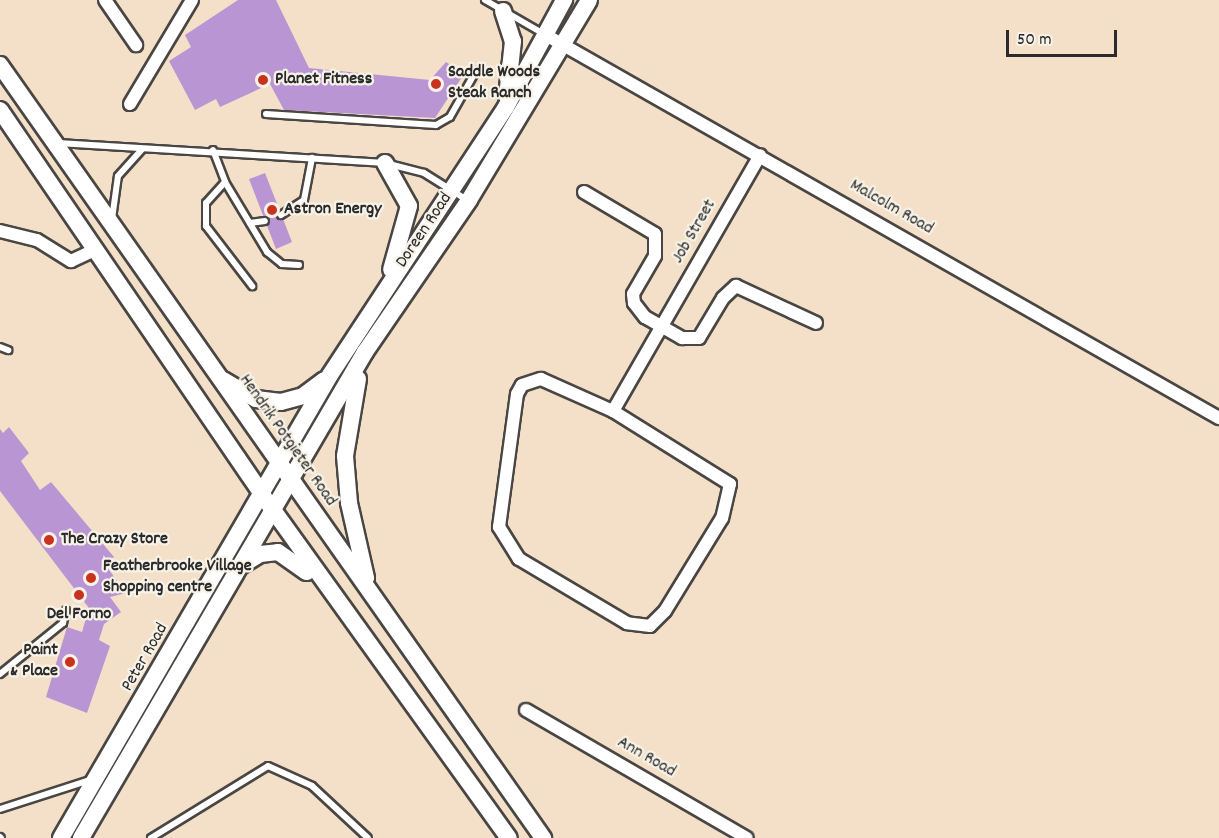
<!DOCTYPE html>
<html>
<head>
<meta charset="utf-8">
<style>
  body { margin:0 }
  #map { position:relative; width:1219px; height:838px; overflow:hidden; background:#f4e0c8; font-family:Dekko,sans-serif }
  div>[style] { position:absolute }
  [style*='--x'] { left:calc(var(--x)*1px); top:calc(var(--y)*1px); width:calc(var(--w)*1px); rotate:calc(var(--a)*1deg) }
  .building>* { inset:0; background:#ba95d3 }
  .roads { filter:drop-shadow(2px 0 #494643) drop-shadow(-2px 0 #494643) drop-shadow(0 2px #494643) drop-shadow(0 -2px #494643) }
  .lane>* { height:6px; margin:-3px; padding:0 3px; transform-origin:3px; border-radius:3px; background:#fff }
  .street>* { height:12px; margin:-6px; padding:0 6px; transform-origin:6px; border-radius:6px; background:#fff }
  .secondary>* { height:16px; margin:-8px; padding:0 8px; transform-origin:8px; border-radius:8px; background:#fff }
  .dots>* { width:16px; height:16px; translate:-50% -50%; box-sizing:border-box; border:3px solid #f7f3e8; border-radius:50% }
  span { translate:-50% -50%; white-space:nowrap; text-align:center; line-height:1.15; -webkit-text-stroke:4.5px #f7f3e8; paint-order:stroke }
  .poi-label { font-size:18px; color:#2b2b2b; font-weight:700 }
  .left { translate:0 -50%; text-align:left }
  .right { translate:-100% -50%; text-align:right }
  .street-label { font-size:18px; color:#2b2b2b }
  .scale { position:absolute; left:1006px; top:30px; width:111px; height:27px; box-sizing:border-box; border:3px solid #2b2b2b; border-top:0; padding-left:8px; font-size:18px; line-height:21px; white-space:nowrap; color:#2b2b2b; -webkit-text-stroke:4px #f7f3e8; paint-order:stroke }
</style>
</head>
<body>
<div id="map">
  <div class="building">
    <i style="clip-path:polygon(238px 0,276px 0,309px 68px,430px 80px,446px 62px,464px 74px,435px 118px,284px 110px,270px 84px,220px 107px,216px 99px,195px 110px,169px 61px,191px 47px,185px 35px)"></i>
    <i style="clip-path:polygon(265px 173px,292px 242px,276px 249px,249px 179px)"></i>
    <i style="clip-path:polygon(9px 427px,29px 453px,21px 461px,40px 490px,51px 482px,114px 557px,104px 563px,126px 593px,110px 597px,121px 612px,104px 624px,99px 640px,110px 646px,87px 713px,46px 697px,67px 627px,82px 632px,89px 608px,0 491px,0 429px,3px 433px)"></i>
  </div>
  <div class="roads">
    <div class="lane">
      <i style="--x:485;--y:0;--w:68;--a:30"></i>
      <i style="--x:266;--y:114;--w:170;--a:3.7"></i>
      <i style="--x:436;--y:125;--w:16;--a:-30"></i>
      <i style="--x:450;--y:117;--w:53;--a:-60.5"></i>
      <i style="--x:58;--y:143;--w:328;--a:3.5"></i>
      <i style="--x:385;--y:163;--w:40;--a:14.4"></i>
      <i style="--x:424;--y:173;--w:51;--a:32.1"></i>
      <i style="--x:213;--y:150;--w:34;--a:69"></i>
      <i style="--x:225;--y:182;--w:82;--a:59"></i>
      <i style="--x:267;--y:252;--w:19;--a:39"></i>
      <i style="--x:282;--y:264;--w:17;--a:3"></i>
      <i style="--x:225;--y:182;--w:28;--a:132"></i>
      <i style="--x:206;--y:203;--w:23;--a:90"></i>
      <i style="--x:206;--y:226;--w:76;--a:52.5"></i>
      <i style="--x:281;--y:215;--w:27;--a:-33"></i>
      <i style="--x:304;--y:200;--w:43;--a:-79.2"></i>
      <i style="--x:112;--y:219;--w:43;--a:-82.1"></i>
      <i style="--x:118;--y:176;--w:36;--a:-48"></i>
      <i style="--x:250;--y:223;--w:15;--a:-8"></i>
      <i style="--x:0;--y:347;--w:9;--a:21"></i>
      <i style="--x:0;--y:674;--w:81;--a:-39"></i>
      <i style="--x:63;--y:623;--w:13;--a:-77"></i>
      <i style="--x:0;--y:809;--w:95;--a:-17.9"></i>
      <i style="--x:0;--y:837;--w:1;--a:45"></i>
      <i style="--x:151;--y:838;--w:137;--a:-31.6"></i>
      <i style="--x:268;--y:766;--w:48;--a:24.4"></i>
      <i style="--x:312;--y:786;--w:76;--a:42.9"></i>
    </div>
    <div class="street">
      <i style="--x:105;--y:0;--w:55;--a:55.4"></i>
      <i style="--x:544;--y:34;--w:777;--a:29.64"></i>
      <i style="--x:130;--y:104;--w:121;--a:-59.2"></i>
      <i style="--x:584;--y:192;--w:82;--a:30.6"></i>
      <i style="--x:655;--y:234;--w:22;--a:90"></i>
      <i style="--x:655;--y:256;--w:44;--a:120.1"></i>
      <i style="--x:633;--y:294;--w:9;--a:84"></i>
      <i style="--x:634;--y:303;--w:18;--a:52"></i>
      <i style="--x:645;--y:317;--w:43;--a:29.6"></i>
      <i style="--x:682;--y:338;--w:17;--a:0"></i>
      <i style="--x:699;--y:338;--w:47;--a:-59"></i>
      <i style="--x:723;--y:298;--w:18;--a:-43"></i>
      <i style="--x:736;--y:286;--w:88;--a:24.8"></i>
      <i style="--x:0;--y:231;--w:38;--a:14"></i>
      <i style="--x:37;--y:240;--w:40;--a:32"></i>
      <i style="--x:71;--y:261;--w:26;--a:-25"></i>
      <i style="--x:541;--y:379;--w:79;--a:24"></i>
      <i style="--x:613;--y:411;--w:138;--a:32"></i>
      <i style="--x:730;--y:484;--w:35;--a:103"></i>
      <i style="--x:722;--y:518;--w:109;--a:121.5"></i>
      <i style="--x:665;--y:611;--w:21;--a:135"></i>
      <i style="--x:650;--y:626;--w:23;--a:-173"></i>
      <i style="--x:627;--y:623;--w:126;--a:-149.3"></i>
      <i style="--x:519;--y:559;--w:38;--a:-122"></i>
      <i style="--x:499;--y:527;--w:134;--a:-82.3"></i>
      <i style="--x:517;--y:394;--w:10;--a:-61"></i>
      <i style="--x:522;--y:385;--w:20;--a:-18"></i>
      <i style="--x:613;--y:411;--w:295;--a:-60.1"></i>
      <i style="--x:526;--y:710;--w:255;--a:30.1"></i>
    </div>
    <div class="secondary">
      <i style="--x:503;--y:11;--w:32;--a:72"></i>
      <i style="--x:513;--y:41;--w:56;--a:96.1"></i>
      <i style="--x:0;--y:65;--w:945;--a:54.91"></i>
      <i style="--x:0;--y:110;--w:467;--a:55.7"></i>
      <i style="--x:263;--y:496;--w:421;--a:54.3"></i>
      <i style="--x:385;--y:163;--w:49;--a:60.8"></i>
      <i style="--x:409;--y:206;--w:66;--a:105.7"></i>
      <i style="--x:358;--y:379;--w:78;--a:99.6"></i>
      <i style="--x:345;--y:456;--w:47;--a:85.1"></i>
      <i style="--x:349;--y:503;--w:77;--a:77.2"></i>
      <i style="--x:223;--y:380;--w:38;--a:30"></i>
      <i style="--x:256;--y:399;--w:25;--a:7"></i>
      <i style="--x:281;--y:402;--w:23;--a:-15"></i>
      <i style="--x:303;--y:396;--w:26;--a:-37"></i>
      <i style="--x:244;--y:564;--w:19;--a:-32"></i>
      <i style="--x:260;--y:554;--w:18;--a:-6"></i>
      <i style="--x:278;--y:552;--w:35;--a:35"></i>
      <i style="--x:61;--y:838;--w:535;--a:-59.84"></i>
      <i style="--x:330;--y:375;--w:321;--a:-56.7"></i>
      <i style="--x:506;--y:107;--w:122;--a:-61.5"></i>
      <i style="--x:81;--y:838;--w:563;--a:-59.7"></i>
      <i style="--x:365;--y:352;--w:184;--a:-55.6"></i>
      <i style="--x:469;--y:200;--w:233;--a:-59"></i>
    </div>
  </div>
  <div class="dots">
    <i style="left:263px;top:80px;background:#c8321e"></i>
    <i style="left:436px;top:84px;background:#c8321e"></i>
    <i style="left:272px;top:210px;background:#c8321e"></i>
    <i style="left:49px;top:540px;background:#c8321e"></i>
    <i style="left:91px;top:578px;background:#c8321e"></i>
    <i style="left:79px;top:595px;background:#c8321e"></i>
    <i style="left:70px;top:662px;background:#c8321e"></i>
  </div>
  <div class="poi-label">
    <span class="left" style="left:448px;top:84px">Saddle Woods<br>Steak Ranch</span>
    <span class="left" style="left:275px;top:80px">Planet Fitness</span>
    <span class="left" style="left:284px;top:210px">Astron Energy</span>
    <span class="left" style="left:61px;top:540px">The Crazy Store</span>
    <span class="left" style="left:103px;top:578px">Featherbrooke Village<br>Shopping centre</span>
    <span style="left:79px;top:615px">Del Forno</span>
    <span class="right" style="left:58px;top:662px">Paint<br>&amp; Place</span>
  </div>
  <div class="street-label">
    <span style="left:891px;top:208px;rotate:30deg">Malcolm Road</span>
    <span style="left:425px;top:231px;rotate:-56deg">Doreen Road</span>
    <span style="left:695px;top:232px;rotate:-60deg">Job Street</span>
    <span style="left:287px;top:441px;rotate:55deg">Hendrik Potgieter Road</span>
    <span style="left:146px;top:658px;rotate:-60deg">Peter Road</span>
    <span style="left:646px;top:758px;rotate:30deg">Ann Road</span>
  </div>
  <div class="scale">50 m</div>
</div>
</body>
</html>
